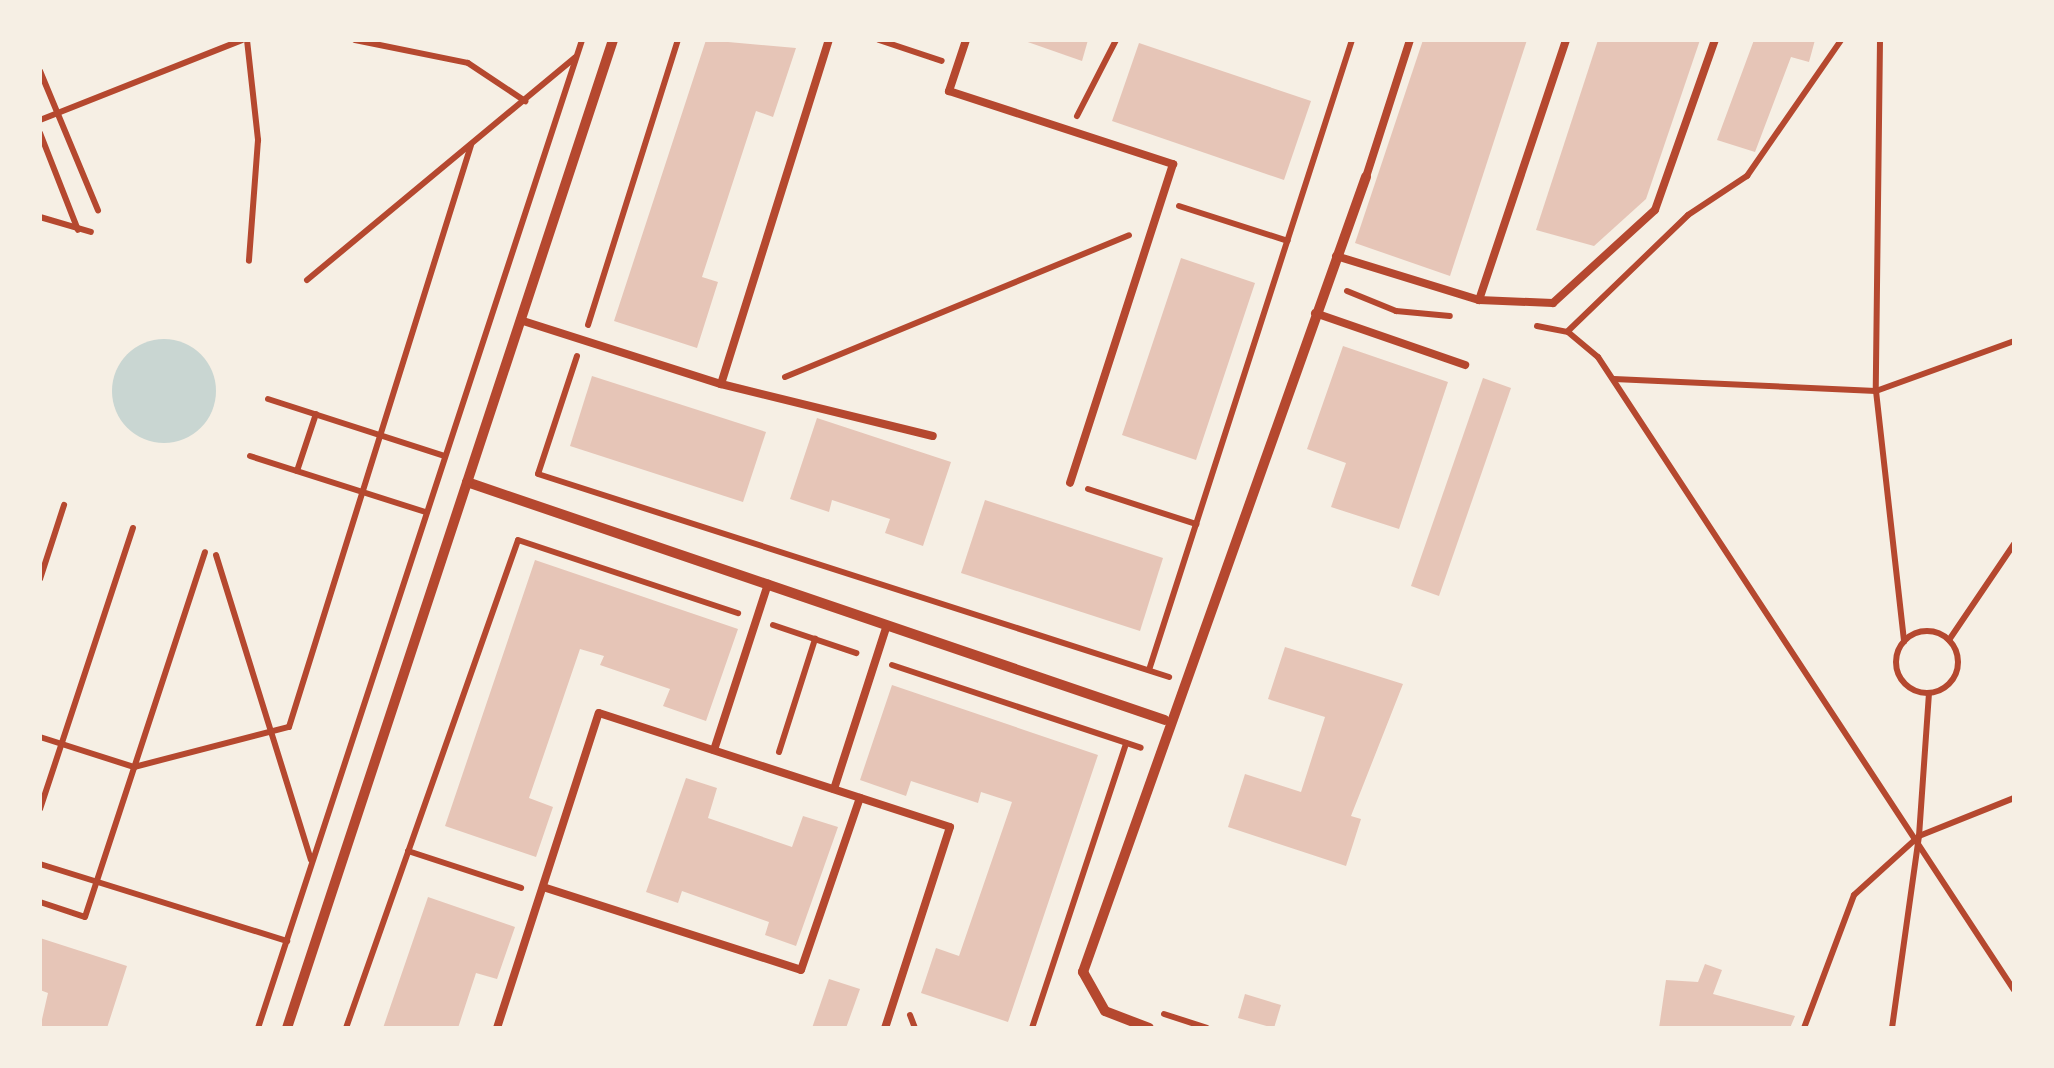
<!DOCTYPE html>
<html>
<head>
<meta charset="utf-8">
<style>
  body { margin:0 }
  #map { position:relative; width:2054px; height:1068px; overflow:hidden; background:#f6efe4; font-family:Lato,sans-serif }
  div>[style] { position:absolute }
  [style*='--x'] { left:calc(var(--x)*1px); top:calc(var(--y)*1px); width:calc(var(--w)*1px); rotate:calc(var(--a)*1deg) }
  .water>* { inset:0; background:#c9d6d2 }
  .round { border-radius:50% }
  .building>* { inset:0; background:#e6c5b7 }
  .path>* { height:6px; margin:-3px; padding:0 3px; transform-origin:3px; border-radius:3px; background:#b5482f }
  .path>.ring { margin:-3px; padding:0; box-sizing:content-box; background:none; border:6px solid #b5482f; border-radius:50% }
  .service>* { height:8px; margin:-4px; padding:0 4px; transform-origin:4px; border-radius:4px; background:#b5482f }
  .minor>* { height:10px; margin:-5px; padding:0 5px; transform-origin:5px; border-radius:5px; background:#b5482f }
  span { translate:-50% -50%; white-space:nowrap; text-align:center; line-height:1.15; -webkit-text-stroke:10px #f6efe4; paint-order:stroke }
  .frame { position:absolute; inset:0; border:42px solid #f6efe4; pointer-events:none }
</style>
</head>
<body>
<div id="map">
  <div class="water">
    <i class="round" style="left:112px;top:339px;width:104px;height:104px"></i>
  </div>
  <div class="building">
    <i style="clip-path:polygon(706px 40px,796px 48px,773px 117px,756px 111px,702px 277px,718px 282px,697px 348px,614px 321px)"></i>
    <i style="clip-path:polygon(1022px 40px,1088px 40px,1082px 61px)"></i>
    <i style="clip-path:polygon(1423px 40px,1527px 40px,1450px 276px,1355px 243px)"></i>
    <i style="clip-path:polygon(1598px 40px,1700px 40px,1646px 199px,1594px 246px,1536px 230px)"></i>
    <i style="clip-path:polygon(1754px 40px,1815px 40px,1809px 62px,1791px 57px,1755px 152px,1717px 140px)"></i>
    <i style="clip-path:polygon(1139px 43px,1311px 101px,1284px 180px,1112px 121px)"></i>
    <i style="clip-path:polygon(1181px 258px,1255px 283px,1196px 460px,1122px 435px)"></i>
    <i style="clip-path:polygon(1343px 346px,1448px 382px,1399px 529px,1331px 507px,1346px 463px,1307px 449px)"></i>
    <i style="clip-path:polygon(592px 376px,766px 432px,743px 502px,570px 446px)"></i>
    <i style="clip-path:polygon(1483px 378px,1511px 388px,1439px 596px,1411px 586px)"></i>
    <i style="clip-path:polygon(817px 418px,951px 462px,923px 546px,885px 533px,890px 519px,832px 500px,829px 512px,790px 499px)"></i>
    <i style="clip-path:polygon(985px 500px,1163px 558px,1140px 631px,961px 573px)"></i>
    <i style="clip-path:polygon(535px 560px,738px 629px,706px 721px,663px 706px,670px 689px,600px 665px,604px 656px,580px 649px,529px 798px,553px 807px,536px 857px,445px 826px)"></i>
    <i style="clip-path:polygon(1285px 647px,1403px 684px,1351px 816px,1361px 819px,1346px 866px,1228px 827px,1245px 774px,1301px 792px,1325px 717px,1268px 699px)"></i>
    <i style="clip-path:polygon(892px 685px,1098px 755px,1008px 1022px,921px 993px,936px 948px,959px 956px,1012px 802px,981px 792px,978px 803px,911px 781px,906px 796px,860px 780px)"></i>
    <i style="clip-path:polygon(686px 778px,717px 788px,708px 818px,792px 847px,803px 816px,838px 827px,796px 946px,765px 935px,769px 922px,682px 891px,678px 903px,646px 892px)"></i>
    <i style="clip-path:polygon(428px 897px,515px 927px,497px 979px,476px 973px,458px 1028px,383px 1028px)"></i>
    <i style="clip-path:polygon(40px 938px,127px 966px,107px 1028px,40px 1028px,48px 993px,40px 990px)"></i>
    <i style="clip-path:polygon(1705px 964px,1722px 970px,1713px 994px,1795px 1016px,1790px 1028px,1659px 1028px,1666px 980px,1698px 982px)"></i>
    <i style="clip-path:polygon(829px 979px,860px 989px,846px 1028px,812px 1028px)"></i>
    <i style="clip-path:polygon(1245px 994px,1281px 1005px,1274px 1028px,1238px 1018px)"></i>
  </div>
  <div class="path">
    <i style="--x:247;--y:40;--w:101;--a:83.7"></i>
    <i style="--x:258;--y:140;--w:121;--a:94.3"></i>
    <i style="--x:355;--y:40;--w:115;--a:11.5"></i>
    <i style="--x:468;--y:63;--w:69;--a:33.7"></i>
    <i style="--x:879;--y:40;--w:66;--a:18.4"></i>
    <i style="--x:1880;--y:40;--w:351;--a:90.7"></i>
    <i style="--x:1876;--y:391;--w:252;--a:83.6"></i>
    <i style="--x:40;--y:71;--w:151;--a:67.4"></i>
    <i style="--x:1077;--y:116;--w:85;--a:-62.8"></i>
    <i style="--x:40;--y:120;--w:217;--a:-21.6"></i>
    <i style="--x:40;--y:133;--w:104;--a:68.6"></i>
    <i style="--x:1179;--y:206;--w:114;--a:17.8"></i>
    <i style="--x:40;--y:217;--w:53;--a:16.4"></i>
    <i style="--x:307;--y:280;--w:349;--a:-39.7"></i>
    <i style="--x:1347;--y:291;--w:53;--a:22.2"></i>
    <i style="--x:1396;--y:311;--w:54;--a:5.3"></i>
    <i style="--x:588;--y:325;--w:299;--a:-72.5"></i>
    <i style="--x:1537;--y:326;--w:32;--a:11"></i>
    <i style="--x:1568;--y:332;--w:39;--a:40"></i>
    <i style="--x:1598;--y:357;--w:757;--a:56.69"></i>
    <i style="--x:1568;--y:331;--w:167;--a:-44"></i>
    <i style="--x:1688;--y:215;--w:71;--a:-33.5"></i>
    <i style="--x:1747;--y:176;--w:165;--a:-55.3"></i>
    <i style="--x:577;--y:356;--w:124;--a:108.3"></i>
    <i style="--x:538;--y:474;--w:663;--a:17.83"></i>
    <i style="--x:785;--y:377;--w:372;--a:-22.4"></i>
    <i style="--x:1614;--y:379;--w:262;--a:2.6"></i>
    <i style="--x:1876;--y:391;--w:147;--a:-19.9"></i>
    <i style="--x:268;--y:399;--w:186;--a:17.9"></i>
    <i style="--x:250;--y:456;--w:185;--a:17.7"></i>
    <i style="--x:297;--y:471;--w:60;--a:-71.6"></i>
    <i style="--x:1088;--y:489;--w:114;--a:18"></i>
    <i style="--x:216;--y:555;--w:319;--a:72.7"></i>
    <i style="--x:40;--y:579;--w:78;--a:-72"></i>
    <i style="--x:773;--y:625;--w:88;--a:18.6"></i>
    <i class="ring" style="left:1896px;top:631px;width:56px;height:56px"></i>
    <i style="--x:1949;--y:640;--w:116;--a:-55.9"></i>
    <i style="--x:892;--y:665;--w:262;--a:18.4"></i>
    <i style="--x:1149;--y:670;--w:662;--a:-72.14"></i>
    <i style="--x:40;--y:737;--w:99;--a:17.7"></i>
    <i style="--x:134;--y:767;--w:160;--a:-14.5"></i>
    <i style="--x:289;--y:727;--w:610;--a:-72.63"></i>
    <i style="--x:779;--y:752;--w:119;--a:-72.3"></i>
    <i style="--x:40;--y:809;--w:296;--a:-71.7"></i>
    <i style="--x:408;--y:851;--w:119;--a:18.1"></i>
    <i style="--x:40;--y:864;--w:259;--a:17.3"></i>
    <i style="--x:40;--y:902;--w:47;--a:18.4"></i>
    <i style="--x:85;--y:917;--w:384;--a:-71.8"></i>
    <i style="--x:1164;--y:1014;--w:45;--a:18"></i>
    <i style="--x:910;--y:1015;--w:14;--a:69"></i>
    <i style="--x:258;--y:1028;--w:1040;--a:-71.84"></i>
    <i style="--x:346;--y:1028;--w:517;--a:-70.58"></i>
    <i style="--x:518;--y:540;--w:232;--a:18.4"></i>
    <i style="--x:1032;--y:1028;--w:300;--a:-71.7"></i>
    <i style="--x:1804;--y:1028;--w:142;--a:-69.4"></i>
    <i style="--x:1854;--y:895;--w:88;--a:-42.2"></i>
    <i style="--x:1919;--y:836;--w:143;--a:-86"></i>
    <i style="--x:1892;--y:1028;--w:194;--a:-82"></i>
    <i style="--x:1919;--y:836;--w:102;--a:-21.8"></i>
  </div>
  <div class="service">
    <i style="--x:966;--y:40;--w:54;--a:108.4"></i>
    <i style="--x:949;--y:91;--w:236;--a:18.1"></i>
    <i style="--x:1173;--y:164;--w:335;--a:107.9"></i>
    <i style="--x:1366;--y:177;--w:144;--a:-72.2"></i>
    <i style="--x:1336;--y:256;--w:150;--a:17.1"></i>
    <i style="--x:1479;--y:300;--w:74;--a:2.3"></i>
    <i style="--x:1553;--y:303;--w:138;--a:-42.4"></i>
    <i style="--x:1655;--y:210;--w:180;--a:-70.6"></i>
    <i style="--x:1479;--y:300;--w:274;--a:-71.5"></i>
    <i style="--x:1315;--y:313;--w:159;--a:19.1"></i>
    <i style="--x:520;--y:320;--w:211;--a:17.7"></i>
    <i style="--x:721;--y:384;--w:361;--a:-72.6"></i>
    <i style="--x:721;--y:384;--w:218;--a:13.8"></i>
    <i style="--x:714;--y:750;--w:175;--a:-72"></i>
    <i style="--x:834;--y:789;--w:172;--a:-72.1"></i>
    <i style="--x:543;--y:887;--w:271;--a:17.8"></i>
    <i style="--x:801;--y:970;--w:182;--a:-71.1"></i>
    <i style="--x:497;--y:1028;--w:331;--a:-72.1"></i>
    <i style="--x:599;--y:713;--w:369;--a:18"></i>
    <i style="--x:950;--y:827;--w:211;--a:107.9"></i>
  </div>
  <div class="minor">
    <i style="--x:467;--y:482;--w:737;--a:18.83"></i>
    <i style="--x:287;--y:1028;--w:1040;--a:-71.74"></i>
    <i style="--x:1149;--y:1028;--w:47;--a:-158.9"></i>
    <i style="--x:1105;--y:1011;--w:45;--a:-119.4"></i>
    <i style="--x:1083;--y:972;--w:844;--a:-70.41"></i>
  </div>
  <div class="frame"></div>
</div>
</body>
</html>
